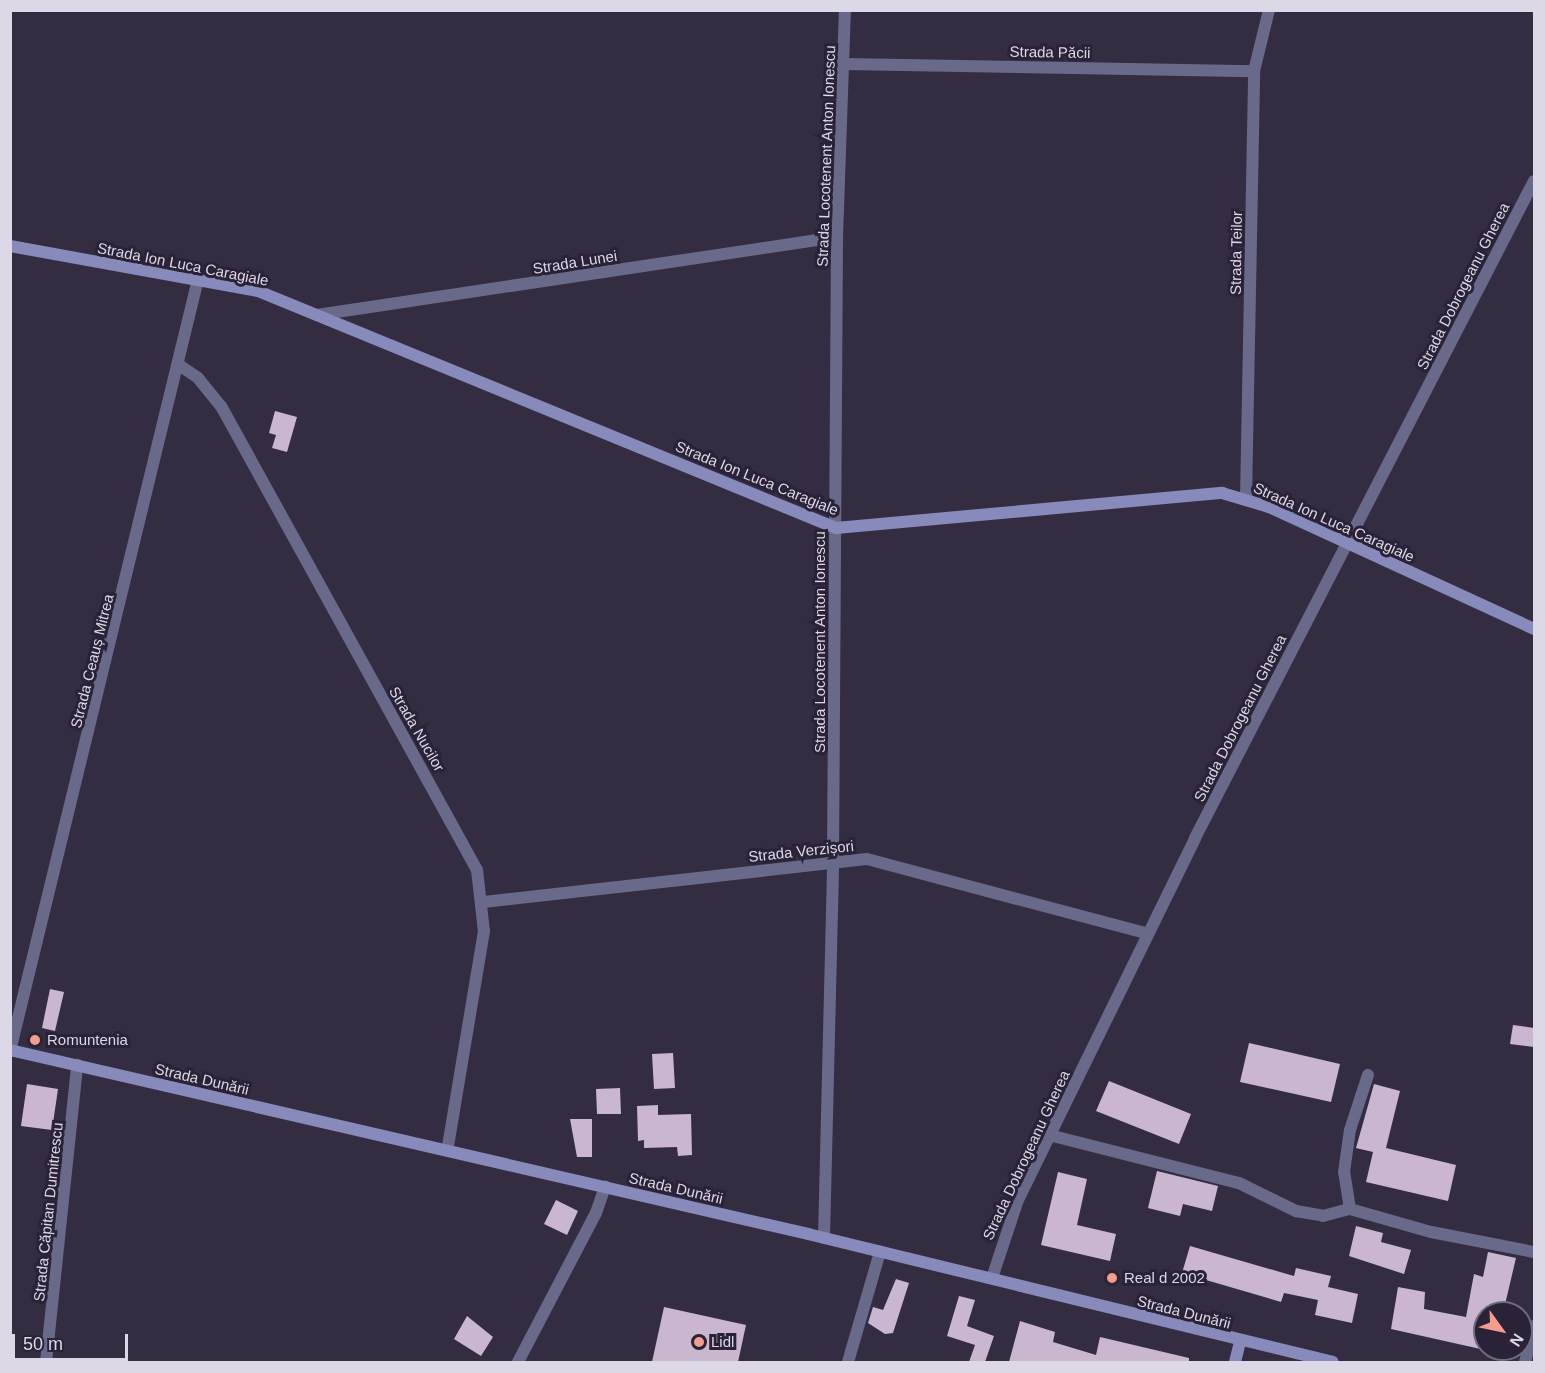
<!DOCTYPE html>
<html>
<head>
<meta charset="utf-8">
<style>
  body { margin:0 }
  #map { position:relative; width:1545px; height:1373px; overflow:hidden; background:#342d42; font-family:Helvetica,sans-serif }
  div>[style] { position:absolute }
  [style*='--x'] { left:calc(var(--x)*1px); top:calc(var(--y)*1px); width:calc(var(--w)*1px); rotate:calc(var(--a)*1deg) }
  .building>* { inset:0; background:#cab7cf }
  .street>* { height:12px; margin:-6px; padding:0 6px; transform-origin:6px; border-radius:6px; background:#696a89 }
  .secondary>* { height:12px; margin:-6px; padding:0 6px; transform-origin:6px; border-radius:6px; background:#888abb }
  .dots>* { width:16px; height:16px; translate:-50% -50%; box-sizing:border-box; border:3px solid #2a2337; border-radius:50% }
  span { translate:-50% -50%; white-space:nowrap; text-align:center; line-height:1.15; -webkit-text-stroke:6px #2a2337; paint-order:stroke }
  .street-label { font-size:15px; color:#ddd8e6 }
  .poi-label { font-size:15px; color:#ddd8e6 }
  .left { translate:0 -50%; text-align:left }
  .frame { position:absolute; inset:0; border:12px solid #ddd8e6; pointer-events:none }
  .north { position:absolute; left:1473px; top:1301px; width:60px; height:60px; box-sizing:border-box; background:#2a2337; border:2px solid #726b7d; border-radius:50%; rotate:123deg; font-size:16px; font-weight:700; line-height:24px; text-align:center; color:#ddd8e6 }
  .north::after { content:''; display:block; margin:auto; width:21px; height:27px; background:#f49d8b; clip-path:polygon(50% 0,100% 100%,50% 72%,0 100%) }
  .scale { position:absolute; left:12px; top:1334px; width:116px; height:27px; box-sizing:border-box; border:3px solid #ddd8e6; border-top:0; padding-left:8px; font-size:18px; line-height:21px; white-space:nowrap; color:#ddd8e6; -webkit-text-stroke:4px #2a2337; paint-order:stroke }
</style>
</head>
<body>
<div id="map">
  <div class="building">
    <i style="clip-path:polygon(275px 411px,297px 417px,287px 452px,272px 448px,276px 435px,269px 433px)"></i>
    <i style="clip-path:polygon(50px 989px,64px 992px,55px 1031px,42px 1028px)"></i>
    <i style="clip-path:polygon(1513px 1025px,1534px 1028px,1534px 1047px,1510px 1044px)"></i>
    <i style="clip-path:polygon(1249px 1043px,1340px 1064px,1331px 1102px,1240px 1082px)"></i>
    <i style="clip-path:polygon(673px 1053px,675px 1088px,654px 1089px,652px 1054px)"></i>
    <i style="clip-path:polygon(1109px 1081px,1191px 1114px,1179px 1144px,1096px 1111px)"></i>
    <i style="clip-path:polygon(27px 1084px,58px 1089px,52px 1130px,21px 1126px)"></i>
    <i style="clip-path:polygon(1374px 1084px,1400px 1091px,1386px 1148px,1456px 1165px,1448px 1201px,1366px 1182px,1373px 1152px,1356px 1148px)"></i>
    <i style="clip-path:polygon(620px 1088px,621px 1114px,597px 1114px,596px 1089px)"></i>
    <i style="clip-path:polygon(658px 1105px,658px 1115px,691px 1114px,692px 1155px,678px 1156px,677px 1147px,644px 1148px,644px 1140px,638px 1141px,637px 1106px)"></i>
    <i style="clip-path:polygon(570px 1119px,592px 1119px,592px 1157px,577px 1157px)"></i>
    <i style="clip-path:polygon(1157px 1171px,1218px 1186px,1212px 1211px,1183px 1204px,1180px 1216px,1148px 1208px)"></i>
    <i style="clip-path:polygon(1058px 1172px,1087px 1179px,1077px 1225px,1116px 1234px,1110px 1261px,1041px 1245px)"></i>
    <i style="clip-path:polygon(556px 1200px,578px 1211px,567px 1235px,544px 1224px)"></i>
    <i style="clip-path:polygon(1356px 1226px,1383px 1233px,1381px 1242px,1411px 1250px,1404px 1274px,1349px 1256px)"></i>
    <i style="clip-path:polygon(1190px 1246px,1294px 1276px,1296px 1268px,1331px 1276px,1328px 1287px,1358px 1294px,1352px 1323px,1315px 1315px,1318px 1300px,1284px 1293px,1281px 1302px,1182px 1273px)"></i>
    <i style="clip-path:polygon(1488px 1252px,1516px 1258px,1503px 1313px,1485px 1313px,1485px 1350px,1391px 1329px,1398px 1287px,1425px 1292px,1424px 1309px,1466px 1317px,1474px 1274px,1483px 1277px)"></i>
    <i style="clip-path:polygon(896px 1279px,909px 1283px,893px 1333px,885px 1334px,868px 1323px,873px 1307px,883px 1310px)"></i>
    <i style="clip-path:polygon(959px 1296px,975px 1300px,967px 1326px,994px 1336px,985px 1362px,969px 1362px,975px 1345px,947px 1336px)"></i>
    <i style="clip-path:polygon(664px 1307px,746px 1325px,738px 1362px,652px 1362px)"></i>
    <i style="clip-path:polygon(467px 1316px,493px 1337px,481px 1356px,454px 1339px)"></i>
    <i style="clip-path:polygon(1020px 1321px,1055px 1332px,1053px 1342px,1096px 1355px,1100px 1337px,1189px 1358px,1189px 1362px,1009px 1362px)"></i>
  </div>
  <div class="street">
    <i style="--x:845;--y:64;--w:409;--a:1"></i>
    <i style="--x:317;--y:315;--w:526;--a:-8.53"></i>
    <i style="--x:179;--y:365;--w:23;--a:34"></i>
    <i style="--x:198;--y:378;--w:36;--a:51"></i>
    <i style="--x:221;--y:406;--w:530;--a:61.11"></i>
    <i style="--x:477;--y:870;--w:61;--a:83.5"></i>
    <i style="--x:484;--y:931;--w:223;--a:99.5"></i>
    <i style="--x:1246;--y:498;--w:427;--a:-88.9"></i>
    <i style="--x:1254;--y:71;--w:63;--a:-76.2"></i>
    <i style="--x:484;--y:902;--w:385;--a:-6.4"></i>
    <i style="--x:867;--y:859;--w:291;--a:14.9"></i>
    <i style="--x:10;--y:1051;--w:795;--a:-76.31"></i>
    <i style="--x:1049;--y:1135;--w:196;--a:14.2"></i>
    <i style="--x:1239;--y:1183;--w:64;--a:26.2"></i>
    <i style="--x:1296;--y:1211;--w:27;--a:10"></i>
    <i style="--x:1323;--y:1216;--w:28;--a:-15"></i>
    <i style="--x:1350;--y:1209;--w:84;--a:15.9"></i>
    <i style="--x:1431;--y:1232;--w:105;--a:11"></i>
    <i style="--x:1350;--y:1209;--w:37;--a:-99"></i>
    <i style="--x:1344;--y:1172;--w:42;--a:-81.9"></i>
    <i style="--x:1350;--y:1130;--w:58;--a:-71.9"></i>
    <i style="--x:824;--y:1238;--w:378;--a:-88.6"></i>
    <i style="--x:833;--y:860;--w:623;--a:-89.63"></i>
    <i style="--x:837;--y:237;--w:227;--a:-88"></i>
    <i style="--x:992;--y:1278;--w:82;--a:-71.6"></i>
    <i style="--x:1018;--y:1200;--w:403;--a:-63.9"></i>
    <i style="--x:1195;--y:838;--w:739;--a:-62.71"></i>
    <i style="--x:46;--y:1362;--w:299;--a:-84"></i>
    <i style="--x:518;--y:1362;--w:168;--a:-62.4"></i>
    <i style="--x:596;--y:1213;--w:28;--a:-71"></i>
    <i style="--x:848;--y:1362;--w:115;--a:-73.8"></i>
    <i style="--x:1525;--y:1362;--w:37;--a:-76"></i>
  </div>
  <div class="secondary">
    <i style="--x:10;--y:246;--w:252;--a:10.3"></i>
    <i style="--x:258;--y:291;--w:625;--a:22.3"></i>
    <i style="--x:836;--y:528;--w:388;--a:-5.2"></i>
    <i style="--x:1222;--y:493;--w:49;--a:16.6"></i>
    <i style="--x:1269;--y:507;--w:292;--a:24.7"></i>
    <i style="--x:10;--y:1050;--w:819;--a:12.98"></i>
    <i style="--x:808;--y:1234;--w:540;--a:13.7"></i>
    <i style="--x:1235;--y:1362;--w:21;--a:-76"></i>
  </div>
  <div class="dots">
    <i style="left:35px;top:1040px;background:#f49d8b"></i>
    <i style="left:1112px;top:1278px;background:#f49d8b"></i>
    <i style="left:699px;top:1342px;background:#f49d8b"></i>
  </div>
  <div class="street-label">
    <span style="left:1050px;top:52px;rotate:1deg">Strada Păcii</span>
    <span style="left:826px;top:156px;rotate:-88deg">Strada Locotenent Anton Ionescu</span>
    <span style="left:1236px;top:253px;rotate:-89deg">Strada Teilor</span>
    <span style="left:575px;top:262px;rotate:-9deg">Strada Lunei</span>
    <span style="left:183px;top:264px;rotate:11deg">Strada Ion Luca Caragiale</span>
    <span style="left:1463px;top:286px;rotate:-63deg">Strada Dobrogeanu Gherea</span>
    <span style="left:757px;top:478px;rotate:22deg">Strada Ion Luca Caragiale</span>
    <span style="left:1334px;top:522px;rotate:24deg">Strada Ion Luca Caragiale</span>
    <span style="left:820px;top:642px;rotate:-90deg">Strada Locotenent Anton Ionescu</span>
    <span style="left:92px;top:661px;rotate:-76deg">Strada Ceauș Mitrea</span>
    <span style="left:1240px;top:718px;rotate:-63deg">Strada Dobrogeanu Gherea</span>
    <span style="left:417px;top:729px;rotate:60deg">Strada Nucilor</span>
    <span style="left:801px;top:851px;rotate:-6deg">Strada Verzișori</span>
    <span style="left:202px;top:1079px;rotate:13deg">Strada Dunării</span>
    <span style="left:1026px;top:1155px;rotate:-65deg">Strada Dobrogeanu Gherea</span>
    <span style="left:676px;top:1188px;rotate:13deg">Strada Dunării</span>
    <span style="left:48px;top:1212px;rotate:-84deg">Strada Căpitan Dumitrescu</span>
    <span style="left:1184px;top:1312px;rotate:14deg">Strada Dunării</span>
  </div>
  <div class="poi-label">
    <span class="left" style="left:47px;top:1040px">Romuntenia</span>
    <span class="left" style="left:1124px;top:1278px">Real d 2002</span>
    <span class="left" style="left:711px;top:1342px">Lidl</span>
  </div>
  <div class="frame"></div>
  <div class="north">N</div>
  <div class="scale">50 m</div>
</div>
</body>
</html>
